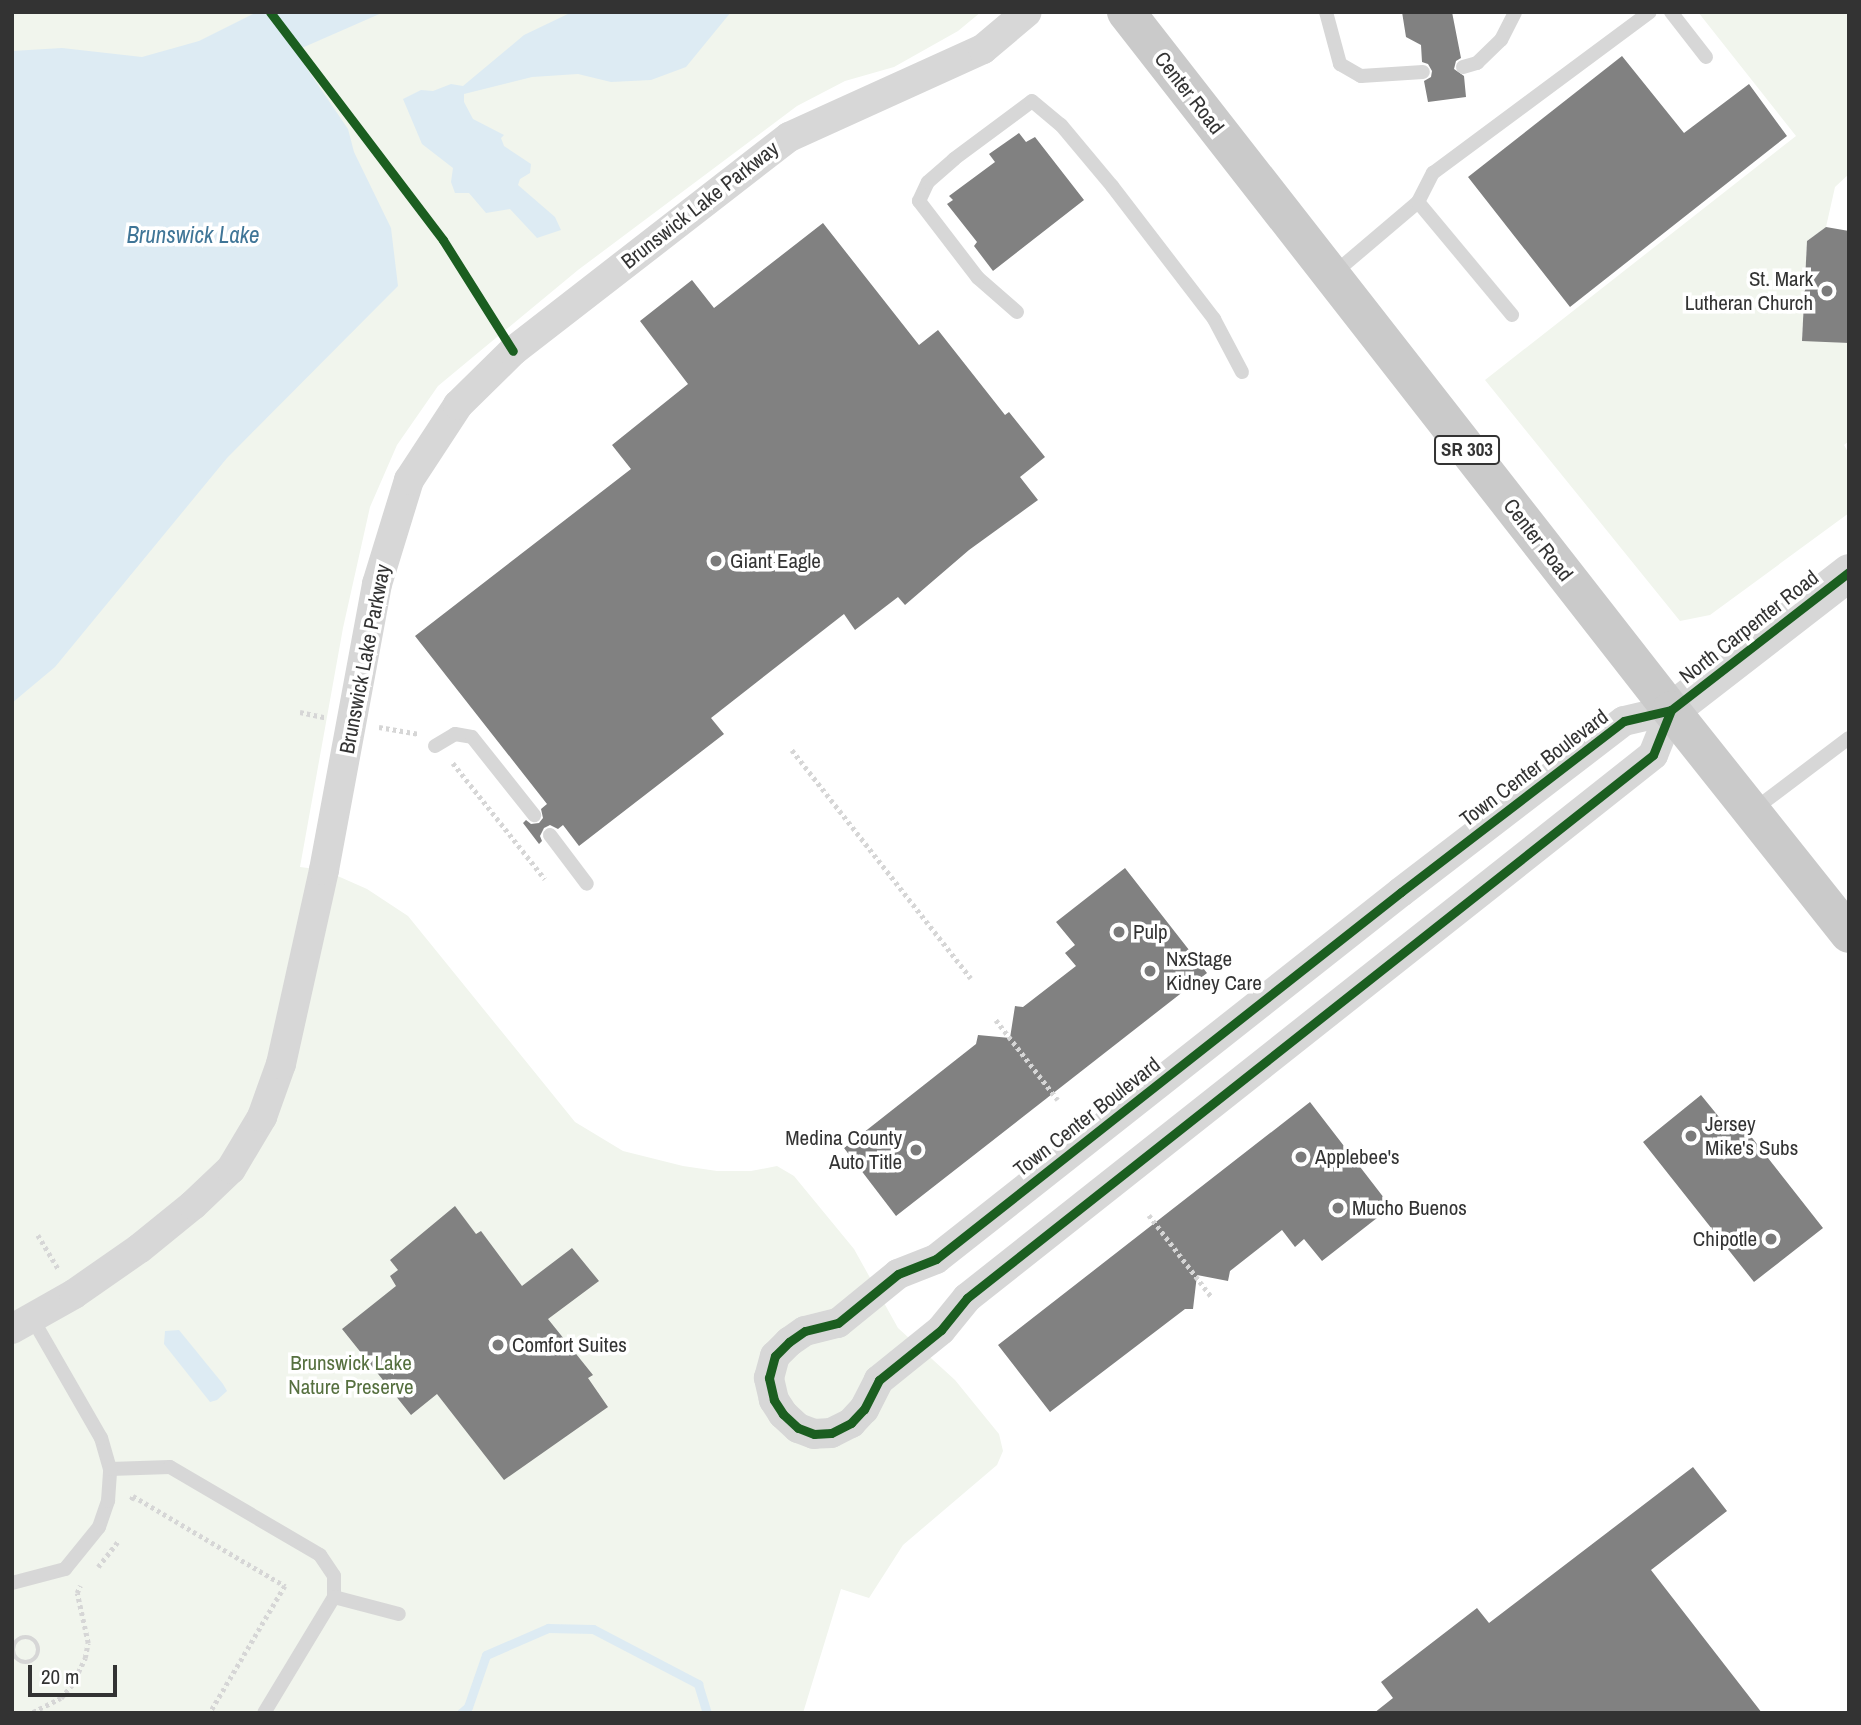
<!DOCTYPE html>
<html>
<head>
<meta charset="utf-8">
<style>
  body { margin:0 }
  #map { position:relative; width:1861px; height:1725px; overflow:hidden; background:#fff; font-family:"Archivo Narrow",sans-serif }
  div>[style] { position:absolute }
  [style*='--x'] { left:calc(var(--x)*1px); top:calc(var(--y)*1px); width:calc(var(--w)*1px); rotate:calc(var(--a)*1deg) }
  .green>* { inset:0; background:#f1f5ed }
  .water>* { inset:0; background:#ddebf3 }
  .stream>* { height:9px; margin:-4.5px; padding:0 4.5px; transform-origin:4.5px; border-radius:4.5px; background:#ddebf3 }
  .building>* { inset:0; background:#818181 }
  .path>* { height:4.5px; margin-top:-2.25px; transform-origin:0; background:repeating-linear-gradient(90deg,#d6d6d6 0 3.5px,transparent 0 7px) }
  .path>.ring { margin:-2.25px; padding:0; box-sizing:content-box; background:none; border:4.5px solid #d6d6d6; border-radius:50% }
  .service>* { height:14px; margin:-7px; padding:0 7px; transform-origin:7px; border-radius:7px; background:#d7d7d7 }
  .minor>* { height:30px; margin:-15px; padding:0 15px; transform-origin:15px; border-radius:15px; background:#d7d7d7 }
  .tertiary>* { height:37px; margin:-18.5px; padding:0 18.5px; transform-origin:18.5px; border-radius:18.5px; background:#d7d7d7 }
  .primary>* { height:38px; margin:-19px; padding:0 19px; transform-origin:19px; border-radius:19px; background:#cacaca }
  .cycleway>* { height:9px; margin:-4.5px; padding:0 4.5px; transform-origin:4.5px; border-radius:4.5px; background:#1b5e20 }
  .dots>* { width:19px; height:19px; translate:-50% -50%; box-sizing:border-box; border:4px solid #fff; border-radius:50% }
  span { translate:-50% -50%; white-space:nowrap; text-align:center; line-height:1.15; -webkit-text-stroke:7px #fff; paint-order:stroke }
  .shield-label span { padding:2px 5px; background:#fff; border:2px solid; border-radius:5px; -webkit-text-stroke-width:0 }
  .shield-label { font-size:19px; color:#333; font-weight:700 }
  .street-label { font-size:21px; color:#333 }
  .poi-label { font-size:21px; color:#333 }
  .right { translate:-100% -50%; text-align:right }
  .left { translate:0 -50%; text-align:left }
  .park-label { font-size:21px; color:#56703f }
  .water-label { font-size:23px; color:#3f7597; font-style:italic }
  .frame { position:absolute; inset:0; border:14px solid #333; pointer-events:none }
  .scale { position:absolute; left:28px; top:1665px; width:89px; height:32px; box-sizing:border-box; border:4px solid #333; border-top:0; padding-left:9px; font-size:21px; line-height:24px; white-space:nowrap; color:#333; -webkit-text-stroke:5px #fff; paint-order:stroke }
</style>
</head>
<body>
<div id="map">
  <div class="green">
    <i style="clip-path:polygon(12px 12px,981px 12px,958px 31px,894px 67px,845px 81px,797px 106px,578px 270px,438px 386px,397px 445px,370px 507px,343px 628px,300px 867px,324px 870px,367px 889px,408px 916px,575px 1122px,623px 1151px,683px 1166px,717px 1171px,751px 1171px,777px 1166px,794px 1176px,854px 1249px,898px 1328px,955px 1380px,999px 1434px,1003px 1451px,997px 1465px,903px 1545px,869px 1598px,841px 1589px,803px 1713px,12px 1713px)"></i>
    <i style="clip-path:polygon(1698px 12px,1849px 12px,1849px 174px,1835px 187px,1826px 227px,1807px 241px,1802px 340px,1849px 343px,1849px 441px,1844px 445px,1849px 454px,1849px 513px,1710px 615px,1680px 621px,1485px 380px,1796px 136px)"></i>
  </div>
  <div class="water">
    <i style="clip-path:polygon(257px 12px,384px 12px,295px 51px,348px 129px,354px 152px,391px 228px,398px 286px,227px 458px,55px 667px,12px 703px,12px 51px,62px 48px,142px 57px,199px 41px)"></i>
    <i style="clip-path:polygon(572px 12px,731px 12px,686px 67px,651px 80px,611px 82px,578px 74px,532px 77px,464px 94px,464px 102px,473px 119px,504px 135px,501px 138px,504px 146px,531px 164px,530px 173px,520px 179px,518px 185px,555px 217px,561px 230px,537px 238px,510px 209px,486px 213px,469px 193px,455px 193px,451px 182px,453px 168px,422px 144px,403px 99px,421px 90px,433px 91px,451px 84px,463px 86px,524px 35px)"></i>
    <i style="clip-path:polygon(179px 1330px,223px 1384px,227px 1391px,217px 1400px,210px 1402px,164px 1344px,165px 1331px)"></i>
  </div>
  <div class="stream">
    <i style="--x:461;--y:1713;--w:9;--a:-41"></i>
    <i style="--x:468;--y:1707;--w:55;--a:-70.9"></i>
    <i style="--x:486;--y:1655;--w:68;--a:-23.5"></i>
    <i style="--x:548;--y:1628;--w:45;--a:1.3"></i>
    <i style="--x:593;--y:1629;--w:119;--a:27.6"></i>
    <i style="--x:698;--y:1684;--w:30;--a:73"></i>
  </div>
  <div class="building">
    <i style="clip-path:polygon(1402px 12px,1452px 12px,1461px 58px,1456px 61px,1454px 69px,1464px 76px,1466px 97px,1428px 102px,1424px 81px,1431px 77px,1432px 71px,1428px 64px,1422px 62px,1421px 45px,1406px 37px)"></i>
    <i style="clip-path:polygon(1622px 56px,1684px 133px,1749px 84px,1787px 136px,1570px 307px,1468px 177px)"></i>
    <i style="clip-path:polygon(1019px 133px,1026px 142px,1035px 137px,1084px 200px,993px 271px,974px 246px,977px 242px,947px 204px,953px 200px,949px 196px,995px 162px,989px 154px)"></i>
    <i style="clip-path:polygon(823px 223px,919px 345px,938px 330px,1005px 415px,1009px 412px,1045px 457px,1020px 477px,1038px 500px,969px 550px,905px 605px,898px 597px,855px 630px,844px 614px,711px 718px,724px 734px,579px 846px,563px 825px,558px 829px,550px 825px,544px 828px,540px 836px,542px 841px,539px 844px,523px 823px,526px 820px,531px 824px,539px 823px,543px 818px,541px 809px,547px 804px,415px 636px,631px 469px,612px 445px,688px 384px,640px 321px,692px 280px,714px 308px)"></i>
    <i style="clip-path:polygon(1826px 227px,1849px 231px,1849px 343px,1802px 341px,1807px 241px)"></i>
    <i style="clip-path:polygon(1125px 868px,1207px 973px,896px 1216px,844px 1148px,976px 1044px,978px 1035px,1010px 1038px,1015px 1006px,1023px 1007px,1076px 966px,1065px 953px,1075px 945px,1056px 922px)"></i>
    <i style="clip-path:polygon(1701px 1095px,1732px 1133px,1742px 1125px,1823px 1228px,1754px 1282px,1643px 1142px)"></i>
    <i style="clip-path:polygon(1310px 1102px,1391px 1207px,1322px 1261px,1304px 1239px,1295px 1247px,1282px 1230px,1230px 1271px,1228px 1281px,1197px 1275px,1193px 1309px,1185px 1309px,1050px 1412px,998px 1345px)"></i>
    <i style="clip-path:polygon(455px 1206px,476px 1234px,481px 1231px,522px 1286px,572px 1248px,599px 1281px,548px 1319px,593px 1375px,588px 1378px,608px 1407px,504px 1480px,437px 1394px,411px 1415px,342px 1329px,396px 1286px,390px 1276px,398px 1270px,390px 1260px)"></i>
    <i style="clip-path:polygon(1693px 1467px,1727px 1511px,1651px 1570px,1762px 1713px,1374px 1713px,1393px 1698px,1381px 1682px,1477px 1608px,1489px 1623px)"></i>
  </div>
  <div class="path">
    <i style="--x:300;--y:712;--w:25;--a:12"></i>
    <i style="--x:379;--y:727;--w:41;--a:9.9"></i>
    <i style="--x:792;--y:750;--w:290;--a:51.9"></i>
    <i style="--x:453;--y:763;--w:148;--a:51.6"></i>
    <i style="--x:996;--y:1020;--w:101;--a:52.2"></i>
    <i style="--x:1149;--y:1215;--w:102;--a:52.6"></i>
    <i style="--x:38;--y:1235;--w:41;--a:59"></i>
    <i style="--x:131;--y:1500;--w:4;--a:-63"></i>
    <i style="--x:133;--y:1496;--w:177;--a:30.6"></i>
    <i style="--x:285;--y:1586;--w:147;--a:120.6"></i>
    <i style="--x:98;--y:1567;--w:33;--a:-52"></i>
    <i class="ring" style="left:13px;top:1637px;width:21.5px;height:21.5px"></i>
    <i style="--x:33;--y:1712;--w:31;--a:-27"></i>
    <i style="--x:61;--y:1698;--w:17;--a:-50"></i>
    <i style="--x:72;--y:1685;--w:30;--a:-64"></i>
    <i style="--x:85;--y:1658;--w:15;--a:-79"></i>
    <i style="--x:88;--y:1643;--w:51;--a:-102.4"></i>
    <i style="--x:77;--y:1593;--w:8;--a:-67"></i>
  </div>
  <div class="service">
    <i style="--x:1326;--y:12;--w:54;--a:74.9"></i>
    <i style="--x:1340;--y:64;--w:24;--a:30"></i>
    <i style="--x:1361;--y:76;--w:62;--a:-3.7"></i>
    <i style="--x:1671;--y:12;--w:57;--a:52.1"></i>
    <i style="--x:1463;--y:67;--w:15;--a:-16"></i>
    <i style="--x:1477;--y:63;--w:33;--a:-44"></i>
    <i style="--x:1501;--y:40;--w:31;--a:-63"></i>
    <i style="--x:1418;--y:202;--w:33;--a:-63"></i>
    <i style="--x:1433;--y:173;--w:270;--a:-36.6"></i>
    <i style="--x:1332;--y:275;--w:113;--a:-40.3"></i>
    <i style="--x:1418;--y:202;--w:147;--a:50.2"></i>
    <i style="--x:1017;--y:312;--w:52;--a:-138.9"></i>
    <i style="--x:978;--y:278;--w:97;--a:-127.5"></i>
    <i style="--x:919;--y:201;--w:21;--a:-65"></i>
    <i style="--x:928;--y:182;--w:35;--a:-41"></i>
    <i style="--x:954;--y:159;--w:97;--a:-36.6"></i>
    <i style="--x:1032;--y:101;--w:38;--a:40"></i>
    <i style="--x:1061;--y:125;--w:80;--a:50.1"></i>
    <i style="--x:1112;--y:186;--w:168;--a:52.5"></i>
    <i style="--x:1214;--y:319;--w:60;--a:62.2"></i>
    <i style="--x:435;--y:746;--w:23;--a:-31"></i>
    <i style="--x:455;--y:734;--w:17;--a:10"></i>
    <i style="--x:472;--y:737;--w:100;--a:51.5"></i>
    <i style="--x:1752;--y:811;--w:121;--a:-37"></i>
    <i style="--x:550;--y:835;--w:61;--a:52.9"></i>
    <i style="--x:110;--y:1469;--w:60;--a:-1.9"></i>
    <i style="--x:170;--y:1467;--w:174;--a:30.4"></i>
    <i style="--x:320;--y:1555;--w:25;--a:56"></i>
    <i style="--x:334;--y:1576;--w:21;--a:90"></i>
    <i style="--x:334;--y:1597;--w:135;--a:121.1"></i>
    <i style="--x:12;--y:1583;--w:55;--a:-14.8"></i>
    <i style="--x:65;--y:1569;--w:54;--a:-51"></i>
    <i style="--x:99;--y:1527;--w:28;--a:-71"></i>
    <i style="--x:108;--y:1501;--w:32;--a:-86"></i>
    <i style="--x:110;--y:1469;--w:32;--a:-106"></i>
    <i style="--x:101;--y:1438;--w:138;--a:-119.9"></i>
    <i style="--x:334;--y:1597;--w:67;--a:14.7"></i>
  </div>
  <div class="minor">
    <i style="--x:1671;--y:710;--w:48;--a:111.8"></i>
    <i style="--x:1653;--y:755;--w:875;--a:141.64"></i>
    <i style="--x:967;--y:1298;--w:41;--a:129.1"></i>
    <i style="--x:941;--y:1330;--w:80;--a:141.1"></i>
    <i style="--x:879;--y:1380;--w:33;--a:117"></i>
    <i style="--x:864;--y:1409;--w:19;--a:133"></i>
    <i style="--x:851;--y:1423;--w:22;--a:153"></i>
    <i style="--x:831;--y:1433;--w:17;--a:177"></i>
    <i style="--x:814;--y:1434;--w:17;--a:-159"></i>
    <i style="--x:798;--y:1428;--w:21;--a:-137"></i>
    <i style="--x:783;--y:1414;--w:17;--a:-123"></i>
    <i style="--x:774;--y:1400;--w:23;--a:-103"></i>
    <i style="--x:769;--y:1378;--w:23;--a:-75"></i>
    <i style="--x:775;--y:1356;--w:20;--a:-45"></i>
    <i style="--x:789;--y:1342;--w:19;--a:-35"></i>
    <i style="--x:805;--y:1331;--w:34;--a:-14"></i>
    <i style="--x:838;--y:1323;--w:77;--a:-39.2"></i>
    <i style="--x:898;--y:1274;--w:41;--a:-21.5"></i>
    <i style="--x:936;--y:1259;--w:592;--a:-38.28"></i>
    <i style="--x:1401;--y:892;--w:281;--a:-37.5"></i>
    <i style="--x:1624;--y:721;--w:48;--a:-13.2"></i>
    <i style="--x:12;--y:1329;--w:71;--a:-29.4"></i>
    <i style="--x:74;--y:1294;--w:80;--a:-34.9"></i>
    <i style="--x:140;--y:1248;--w:68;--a:-39.1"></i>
    <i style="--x:193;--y:1205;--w:52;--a:-43.5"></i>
    <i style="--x:231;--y:1169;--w:61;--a:-59.2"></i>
    <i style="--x:262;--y:1117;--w:56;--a:-70.3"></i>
    <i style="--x:281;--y:1064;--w:199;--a:-77.5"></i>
    <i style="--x:324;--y:870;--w:291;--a:-79.5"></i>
    <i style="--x:377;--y:584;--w:109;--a:-72.9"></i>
    <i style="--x:409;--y:480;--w:90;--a:-56.8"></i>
    <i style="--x:458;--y:405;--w:77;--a:-44.5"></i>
    <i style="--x:513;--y:351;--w:349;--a:-37.8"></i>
    <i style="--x:789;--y:137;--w:213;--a:-24.4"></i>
    <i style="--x:983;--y:49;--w:57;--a:-40.1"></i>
  </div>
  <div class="tertiary">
    <i style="--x:1671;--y:710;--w:225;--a:-37.8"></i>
  </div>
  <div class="primary">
    <i style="--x:1126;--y:12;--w:886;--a:52.02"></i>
    <i style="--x:1671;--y:710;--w:286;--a:51.5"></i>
  </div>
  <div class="cycleway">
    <i style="--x:270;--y:12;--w:286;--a:52.8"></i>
    <i style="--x:443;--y:240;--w:131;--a:57.8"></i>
    <i style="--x:1671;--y:710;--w:48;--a:111.8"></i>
    <i style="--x:1653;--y:755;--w:875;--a:141.64"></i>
    <i style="--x:967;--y:1298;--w:41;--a:129.1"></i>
    <i style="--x:941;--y:1330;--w:80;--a:141.1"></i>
    <i style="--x:879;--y:1380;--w:33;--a:117"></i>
    <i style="--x:864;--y:1409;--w:19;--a:133"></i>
    <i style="--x:851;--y:1423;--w:22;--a:153"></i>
    <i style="--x:831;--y:1433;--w:17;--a:177"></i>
    <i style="--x:814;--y:1434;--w:17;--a:-159"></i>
    <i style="--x:798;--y:1428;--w:21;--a:-137"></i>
    <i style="--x:783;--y:1414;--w:17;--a:-123"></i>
    <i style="--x:774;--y:1400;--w:23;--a:-103"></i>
    <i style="--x:769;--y:1378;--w:23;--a:-75"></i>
    <i style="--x:775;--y:1356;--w:20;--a:-45"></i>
    <i style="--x:789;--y:1342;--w:19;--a:-35"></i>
    <i style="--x:805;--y:1331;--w:34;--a:-14"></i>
    <i style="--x:838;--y:1323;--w:77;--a:-39.2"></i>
    <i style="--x:898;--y:1274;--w:41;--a:-21.5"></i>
    <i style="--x:936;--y:1259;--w:592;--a:-38.28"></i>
    <i style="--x:1401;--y:892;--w:281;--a:-37.5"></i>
    <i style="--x:1624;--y:721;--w:48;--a:-13.2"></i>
    <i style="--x:1671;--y:710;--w:225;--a:-37.8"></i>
  </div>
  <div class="dots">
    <i style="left:1827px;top:291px;background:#7a7a7a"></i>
    <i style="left:716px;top:561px;background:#7a7a7a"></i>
    <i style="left:1119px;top:932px;background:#7a7a7a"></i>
    <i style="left:1150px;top:971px;background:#7a7a7a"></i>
    <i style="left:1691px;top:1136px;background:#7a7a7a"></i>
    <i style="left:916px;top:1150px;background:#7a7a7a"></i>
    <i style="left:1301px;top:1157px;background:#7a7a7a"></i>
    <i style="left:1338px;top:1208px;background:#7a7a7a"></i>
    <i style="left:1771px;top:1239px;background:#7a7a7a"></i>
    <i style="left:498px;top:1345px;background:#7a7a7a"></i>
  </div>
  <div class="shield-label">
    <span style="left:1467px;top:450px">SR 303</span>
  </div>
  <div class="street-label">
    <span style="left:1189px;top:93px;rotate:52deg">Center Road</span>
    <span style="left:700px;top:205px;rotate:-38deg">Brunswick Lake Parkway</span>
    <span style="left:1538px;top:540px;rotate:52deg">Center Road</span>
    <span style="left:1749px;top:627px;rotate:-38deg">North Carpenter Road</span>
    <span style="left:365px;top:659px;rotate:-79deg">Brunswick Lake Parkway</span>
    <span style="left:1534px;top:768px;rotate:-37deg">Town Center Boulevard</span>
    <span style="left:1087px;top:1117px;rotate:-38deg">Town Center Boulevard</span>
  </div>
  <div class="poi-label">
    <span class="right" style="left:1813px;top:291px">St. Mark<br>Lutheran Church</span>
    <span class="left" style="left:730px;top:561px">Giant Eagle</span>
    <span class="left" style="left:1133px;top:932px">Pulp</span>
    <span class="left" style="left:1166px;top:971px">NxStage<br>Kidney Care</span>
    <span class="left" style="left:1705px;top:1136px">Jersey<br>Mike's Subs</span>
    <span class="right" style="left:902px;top:1150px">Medina County<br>Auto Title</span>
    <span class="left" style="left:1315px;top:1157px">Applebee's</span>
    <span class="left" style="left:1352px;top:1208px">Mucho Buenos</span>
    <span class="right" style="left:1757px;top:1239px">Chipotle</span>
    <span class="left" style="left:512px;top:1345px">Comfort Suites</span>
  </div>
  <div class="park-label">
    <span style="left:351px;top:1375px">Brunswick Lake<br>Nature Preserve</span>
  </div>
  <div class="water-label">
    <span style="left:193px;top:235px">Brunswick Lake</span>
  </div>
  <div class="frame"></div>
  <div class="scale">20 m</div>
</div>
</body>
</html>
